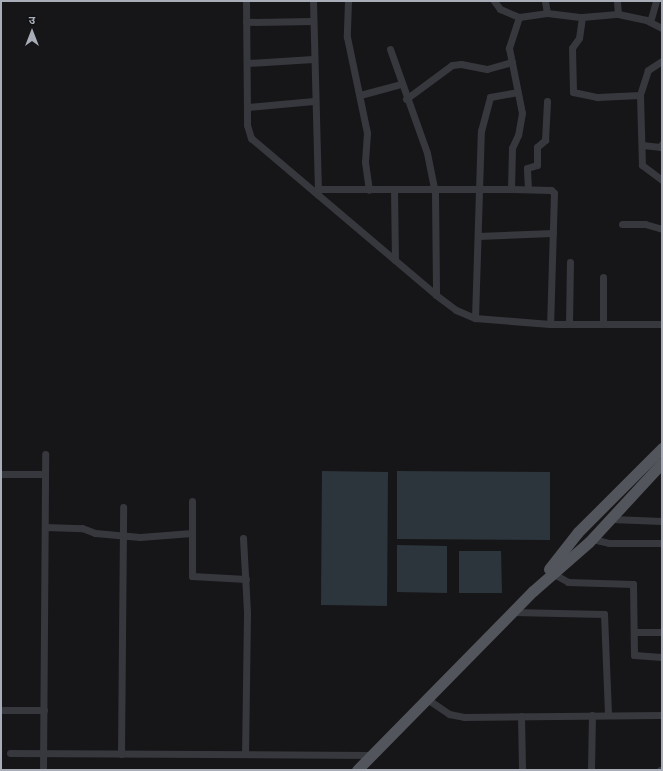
<!DOCTYPE html>
<html>
<head>
<meta charset="utf-8">
<style>
  body { margin:0 }
  #map { position:relative; width:663px; height:771px; overflow:hidden; background:#161618; font-family:"Space Grotesk","Noto Sans Devanagari",sans-serif }
  div>[style] { position:absolute }
  [style*='--x'] { left:calc(var(--x)*1px); top:calc(var(--y)*1px); width:calc(var(--w)*1px); rotate:calc(var(--a)*1deg) }
  .water>* { inset:0; background:#2c353c }
  .minor>* { height:7px; margin:-3.5px; padding:0 3.5px; transform-origin:3.5px; border-radius:3.5px; background:#37383d }
  .primary>* { height:11px; margin:-5.5px; padding:0 5.5px; transform-origin:5.5px; border-radius:5.5px; background:#53555c }
  span { translate:-50% -50%; white-space:nowrap; text-align:center; line-height:1.15; -webkit-text-stroke:4px #111113; paint-order:stroke }
  .frame { position:absolute; inset:0; border:2px solid #a8adb8; pointer-events:none }
  .north { position:absolute; left:12px; top:12px; width:40px; height:40px; -webkit-text-stroke:3px #111113; paint-order:stroke; rotate:0deg; font-size:11px; font-weight:700; line-height:16px; text-align:center; color:#a8adb8 }
  .north::after { content:''; display:block; margin:auto; width:14px; height:18px; background:#a8adb8; clip-path:polygon(50% 0,100% 100%,50% 72%,0 100%) }
</style>
</head>
<body>
<div id="map">
  <div class="water">
    <i style="clip-path:polygon(322px 471px,388px 472px,387px 606px,321px 605px)"></i>
    <i style="clip-path:polygon(397px 471px,550px 472px,550px 540px,397px 539px)"></i>
    <i style="clip-path:polygon(397px 545px,447px 546px,447px 593px,397px 592px)"></i>
    <i style="clip-path:polygon(459px 551px,501px 551px,502px 593px,459px 593px)"></i>
  </div>
  <div class="minor">
    <i style="--x:246;--y:1;--w:124;--a:89.5"></i>
    <i style="--x:247;--y:125;--w:14;--a:73"></i>
    <i style="--x:251;--y:138;--w:243;--a:40.3"></i>
    <i style="--x:436;--y:295;--w:25;--a:37"></i>
    <i style="--x:456;--y:310;--w:21;--a:23"></i>
    <i style="--x:475;--y:318;--w:75;--a:4.6"></i>
    <i style="--x:550;--y:324;--w:112;--a:0"></i>
    <i style="--x:313;--y:1;--w:194;--a:88.5"></i>
    <i style="--x:348;--y:1;--w:36;--a:92"></i>
    <i style="--x:347;--y:37;--w:98;--a:78.2"></i>
    <i style="--x:367;--y:133;--w:29;--a:94"></i>
    <i style="--x:365;--y:162;--w:28;--a:82"></i>
    <i style="--x:494;--y:1;--w:10;--a:53"></i>
    <i style="--x:500;--y:9;--w:21;--a:23"></i>
    <i style="--x:519;--y:17;--w:28;--a:-8"></i>
    <i style="--x:547;--y:13;--w:35;--a:7"></i>
    <i style="--x:582;--y:17;--w:36;--a:-5"></i>
    <i style="--x:618;--y:14;--w:29;--a:12"></i>
    <i style="--x:646;--y:20;--w:18;--a:27"></i>
    <i style="--x:545;--y:1;--w:12;--a:81"></i>
    <i style="--x:617;--y:1;--w:13;--a:86"></i>
    <i style="--x:519;--y:17;--w:33;--a:108"></i>
    <i style="--x:509;--y:48;--w:66;--a:78.7"></i>
    <i style="--x:522;--y:113;--w:22;--a:100"></i>
    <i style="--x:518;--y:135;--w:14;--a:115"></i>
    <i style="--x:512;--y:148;--w:41;--a:91.4"></i>
    <i style="--x:511;--y:189;--w:40;--a:1.4"></i>
    <i style="--x:551;--y:190;--w:4;--a:45"></i>
    <i style="--x:554;--y:193;--w:131;--a:91.7"></i>
    <i style="--x:582;--y:17;--w:21;--a:98"></i>
    <i style="--x:579;--y:38;--w:12;--a:125"></i>
    <i style="--x:572;--y:48;--w:44;--a:88.7"></i>
    <i style="--x:573;--y:92;--w:25;--a:12"></i>
    <i style="--x:597;--y:97;--w:43;--a:-2.7"></i>
    <i style="--x:246;--y:22;--w:67;--a:-0.9"></i>
    <i style="--x:650;--y:22;--w:22;--a:-74"></i>
    <i style="--x:390;--y:49;--w:110;--a:70.4"></i>
    <i style="--x:427;--y:153;--w:41;--a:78.7"></i>
    <i style="--x:435;--y:193;--w:102;--a:89.4"></i>
    <i style="--x:662;--y:61;--w:17;--a:147"></i>
    <i style="--x:648;--y:70;--w:26;--a:108"></i>
    <i style="--x:640;--y:95;--w:70;--a:88.4"></i>
    <i style="--x:642;--y:165;--w:25;--a:37"></i>
    <i style="--x:248;--y:63;--w:65;--a:-3.5"></i>
    <i style="--x:360;--y:95;--w:42;--a:-15"></i>
    <i style="--x:406;--y:99;--w:57;--a:-36.5"></i>
    <i style="--x:452;--y:65;--w:9;--a:-6"></i>
    <i style="--x:461;--y:64;--w:26;--a:11"></i>
    <i style="--x:487;--y:69;--w:26;--a:-16"></i>
    <i style="--x:248;--y:107;--w:66;--a:-5.2"></i>
    <i style="--x:642;--y:145;--w:18;--a:6"></i>
    <i style="--x:660;--y:147;--w:4;--a:-56"></i>
    <i style="--x:319;--y:189;--w:192;--a:0"></i>
    <i style="--x:528;--y:189;--w:21;--a:-93"></i>
    <i style="--x:527;--y:168;--w:10;--a:-17"></i>
    <i style="--x:537;--y:165;--w:18;--a:-90"></i>
    <i style="--x:537;--y:147;--w:11;--a:-41"></i>
    <i style="--x:545;--y:140;--w:39;--a:-87"></i>
    <i style="--x:394;--y:190;--w:70;--a:89.2"></i>
    <i style="--x:622;--y:224;--w:23;--a:0"></i>
    <i style="--x:645;--y:224;--w:18;--a:16"></i>
    <i style="--x:478;--y:236;--w:75;--a:-2.3"></i>
    <i style="--x:603;--y:277;--w:47;--a:90"></i>
    <i style="--x:475;--y:318;--w:187;--a:-88.2"></i>
    <i style="--x:481;--y:131;--w:35;--a:-75"></i>
    <i style="--x:490;--y:97;--w:28;--a:-10"></i>
    <i style="--x:569;--y:324;--w:62;--a:-89.1"></i>
    <i style="--x:1;--y:474;--w:44;--a:0"></i>
    <i style="--x:192;--y:501;--w:75;--a:90"></i>
    <i style="--x:192;--y:576;--w:54;--a:3.2"></i>
    <i style="--x:611;--y:519;--w:51;--a:2.2"></i>
    <i style="--x:45;--y:527;--w:37;--a:2"></i>
    <i style="--x:82;--y:528;--w:14;--a:21"></i>
    <i style="--x:95;--y:533;--w:45;--a:5.1"></i>
    <i style="--x:140;--y:537;--w:52;--a:-4.4"></i>
    <i style="--x:243;--y:538;--w:75;--a:86.9"></i>
    <i style="--x:247;--y:613;--w:141;--a:90.8"></i>
    <i style="--x:592;--y:539;--w:17;--a:13"></i>
    <i style="--x:609;--y:543;--w:53;--a:0"></i>
    <i style="--x:552;--y:573;--w:18;--a:29"></i>
    <i style="--x:568;--y:582;--w:65;--a:1.8"></i>
    <i style="--x:633;--y:584;--w:71;--a:89.2"></i>
    <i style="--x:634;--y:655;--w:28;--a:4"></i>
    <i style="--x:512;--y:612;--w:92;--a:1.2"></i>
    <i style="--x:604;--y:614;--w:101;--a:87.7"></i>
    <i style="--x:634;--y:632;--w:28;--a:0"></i>
    <i style="--x:427;--y:699;--w:27;--a:34"></i>
    <i style="--x:449;--y:714;--w:15;--a:11"></i>
    <i style="--x:464;--y:717;--w:198;--a:-0.6"></i>
    <i style="--x:1;--y:710;--w:43;--a:0"></i>
    <i style="--x:521;--y:716;--w:54;--a:88.9"></i>
    <i style="--x:10;--y:753;--w:362;--a:0.3"></i>
    <i style="--x:121;--y:754;--w:247;--a:-89.5"></i>
    <i style="--x:43;--y:770;--w:316;--a:-89.6"></i>
    <i style="--x:591;--y:770;--w:55;--a:-89"></i>
    <i style="--x:660;--y:770;--w:2;--a:0"></i>
  </div>
  <div class="primary">
    <i style="--x:549;--y:569;--w:47;--a:-51.9"></i>
    <i style="--x:578;--y:532;--w:119;--a:-45"></i>
    <i style="--x:357;--y:770;--w:251;--a:-45.5"></i>
    <i style="--x:533;--y:591;--w:74;--a:-41.2"></i>
    <i style="--x:589;--y:542;--w:108;--a:-47.3"></i>
  </div>
  <div class="frame"></div>
  <div class="north">उ</div>
</div>
</body>
</html>
